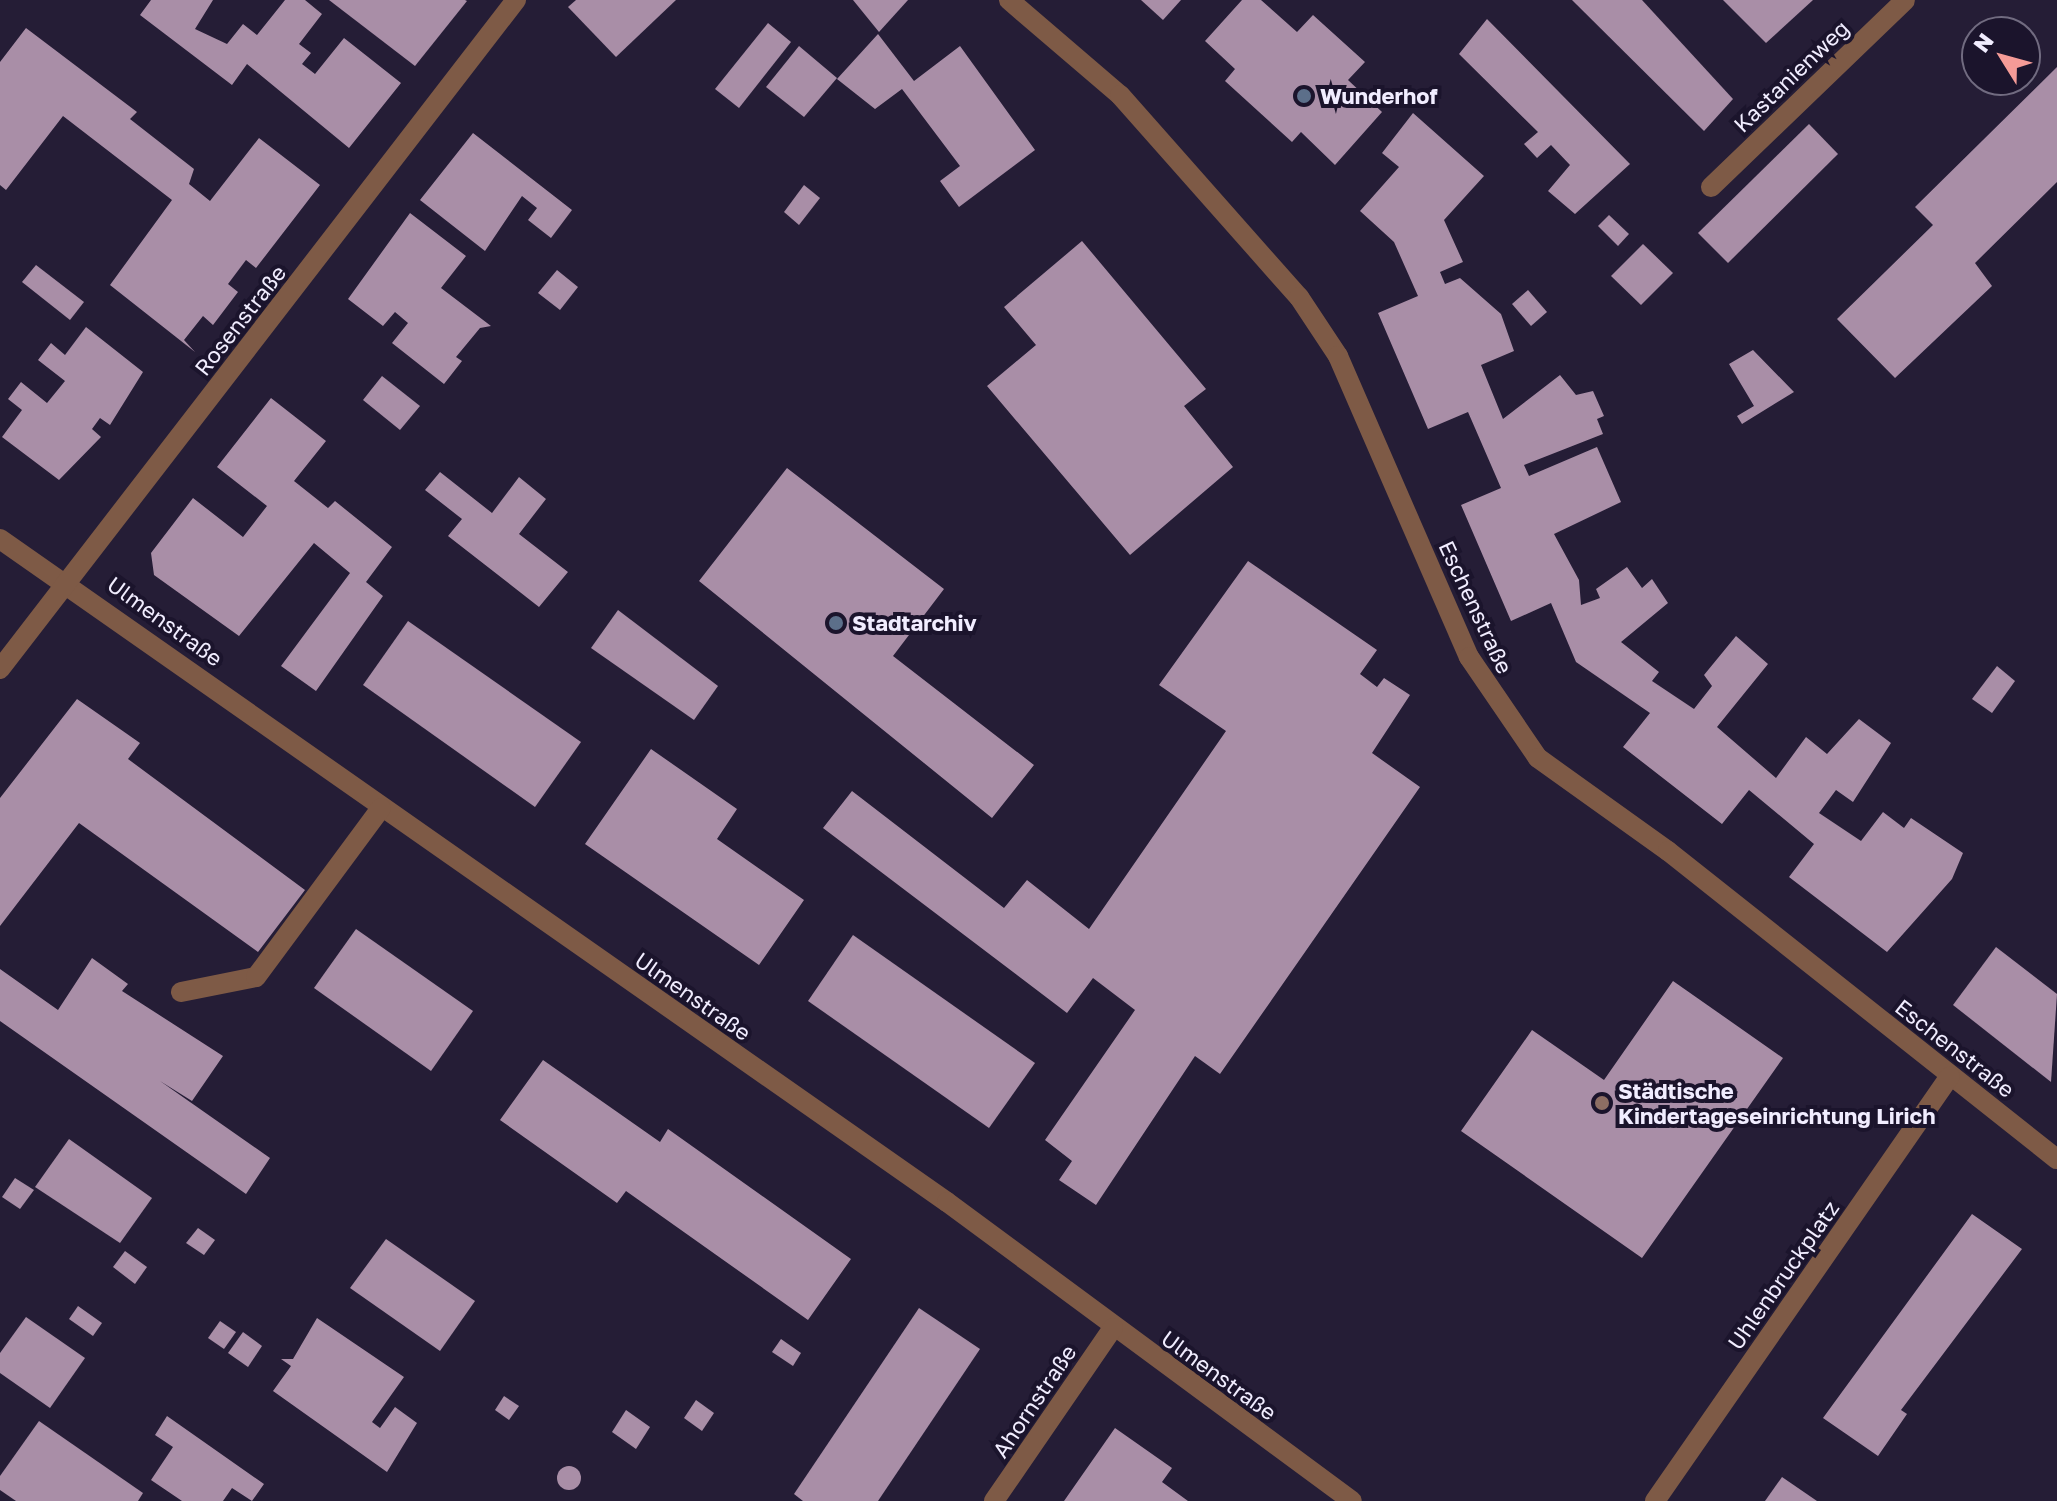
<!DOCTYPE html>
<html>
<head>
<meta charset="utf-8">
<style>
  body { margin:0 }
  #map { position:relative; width:2057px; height:1501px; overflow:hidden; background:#251d36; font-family:"Golos Text",sans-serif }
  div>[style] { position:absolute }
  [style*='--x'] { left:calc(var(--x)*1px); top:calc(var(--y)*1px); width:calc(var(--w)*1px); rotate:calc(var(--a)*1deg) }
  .building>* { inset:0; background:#a98ea7 }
  .round { border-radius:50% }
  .minor>* { height:20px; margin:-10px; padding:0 10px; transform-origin:10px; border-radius:10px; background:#7e5a46 }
  .dots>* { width:22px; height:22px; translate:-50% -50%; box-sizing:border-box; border:4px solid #1b142c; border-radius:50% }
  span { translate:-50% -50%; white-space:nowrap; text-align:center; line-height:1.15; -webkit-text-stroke:8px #1b142c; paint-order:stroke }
  .street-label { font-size:22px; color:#f1edff }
  .poi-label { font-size:22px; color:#f1edff; font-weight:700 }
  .left { translate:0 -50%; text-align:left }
  .north { position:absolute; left:1961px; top:16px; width:80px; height:80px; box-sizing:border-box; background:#1b142c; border:2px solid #716b80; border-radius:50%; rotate:307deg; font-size:22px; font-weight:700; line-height:32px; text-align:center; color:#f1edff }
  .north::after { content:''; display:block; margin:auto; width:28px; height:36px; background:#f59b97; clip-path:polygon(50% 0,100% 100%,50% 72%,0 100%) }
</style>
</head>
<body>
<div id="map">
  <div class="building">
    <i style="clip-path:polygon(151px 0,213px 0,195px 29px,227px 44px,243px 24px,257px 35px,285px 0,305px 0,322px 14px,299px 44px,311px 53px,302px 64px,315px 74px,344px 38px,401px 83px,349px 148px,247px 64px,232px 85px,140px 15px)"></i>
    <i style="clip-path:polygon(329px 0,465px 0,467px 1px,415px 66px)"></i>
    <i style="clip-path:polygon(576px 0,676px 0,616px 57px,568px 7px)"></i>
    <i style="clip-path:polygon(853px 0,908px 0,879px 32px)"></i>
    <i style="clip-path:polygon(1141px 0,1181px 0,1163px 20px)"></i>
    <i style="clip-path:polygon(1242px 0,1261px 0,1297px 32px,1313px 15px,1365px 62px,1348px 80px,1382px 112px,1335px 165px,1301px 132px,1292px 142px,1225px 81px,1235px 69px,1205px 41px)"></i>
    <i style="clip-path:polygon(1572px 0,1642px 0,1733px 99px,1704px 131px)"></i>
    <i style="clip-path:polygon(1723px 0,1813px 0,1766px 43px)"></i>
    <i style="clip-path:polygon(1487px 19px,1630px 164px,1575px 214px,1548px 191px,1570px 165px,1551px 145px,1537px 158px,1524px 144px,1538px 132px,1459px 54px)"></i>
    <i style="clip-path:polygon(768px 23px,791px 42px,739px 108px,715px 89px)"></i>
    <i style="clip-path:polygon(26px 28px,137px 112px,130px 119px,194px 169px,189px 184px,210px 201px,259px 138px,320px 185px,256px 268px,246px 260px,228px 284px,238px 292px,213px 325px,203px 316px,184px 340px,195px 352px,110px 285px,172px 200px,63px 116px,6px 190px,0 185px,0 62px)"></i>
    <i style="clip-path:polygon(878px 34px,914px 81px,960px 46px,1035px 150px,959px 207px,940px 181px,960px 166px,902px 89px,875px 109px,837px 79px)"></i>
    <i style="clip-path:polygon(799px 46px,837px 78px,804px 117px,766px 87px)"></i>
    <i style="clip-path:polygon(2057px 67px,2057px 182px,1975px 263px,1992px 286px,1895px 378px,1837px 319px,1933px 225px,1915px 207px)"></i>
    <i style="clip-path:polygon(1413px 113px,1484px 176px,1444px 220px,1463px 262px,1440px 272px,1445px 284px,1460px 278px,1501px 314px,1514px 351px,1481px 365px,1503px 419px,1560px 375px,1576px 395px,1593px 391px,1604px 416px,1597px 419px,1603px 434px,1524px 465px,1529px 476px,1597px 447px,1621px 502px,1554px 534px,1579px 580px,1581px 605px,1600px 598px,1596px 589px,1627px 567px,1642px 588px,1652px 579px,1668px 603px,1621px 642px,1659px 672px,1652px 681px,1694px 709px,1712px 686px,1704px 675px,1736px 636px,1768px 664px,1717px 727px,1776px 778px,1806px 737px,1827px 754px,1859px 719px,1891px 743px,1853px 802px,1836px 790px,1819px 813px,1861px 841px,1883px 812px,1904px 828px,1911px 818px,1963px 853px,1952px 879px,1887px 952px,1789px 877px,1814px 844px,1749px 790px,1722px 824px,1623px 747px,1650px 713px,1576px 662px,1551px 603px,1511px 621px,1461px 505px,1501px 488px,1468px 412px,1428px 429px,1378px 313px,1418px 296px,1394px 242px,1360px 211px,1399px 167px,1382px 153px)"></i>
    <i style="clip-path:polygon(1809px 124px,1838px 154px,1728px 263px,1698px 233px)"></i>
    <i style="clip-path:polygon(473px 133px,572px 210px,551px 238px,528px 220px,537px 208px,522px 196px,485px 251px,420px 200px)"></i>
    <i style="clip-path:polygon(804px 185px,820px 198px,799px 225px,784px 212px)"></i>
    <i style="clip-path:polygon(410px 213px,466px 256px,441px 288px,491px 326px,480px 328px,456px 357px,462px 361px,444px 384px,392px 343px,408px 323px,395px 312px,383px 326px,348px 299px)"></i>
    <i style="clip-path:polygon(1609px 215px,1629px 234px,1618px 246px,1598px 226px)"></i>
    <i style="clip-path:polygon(1082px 241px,1206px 389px,1184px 406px,1233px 467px,1130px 555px,987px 386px,1036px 345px,1004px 307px)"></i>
    <i style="clip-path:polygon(1643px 244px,1673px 273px,1641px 305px,1611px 276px)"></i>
    <i style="clip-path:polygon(36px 265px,84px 302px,70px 320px,22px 282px)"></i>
    <i style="clip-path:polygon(557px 270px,578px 287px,560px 310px,538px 293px)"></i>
    <i style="clip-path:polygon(1528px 290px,1547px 312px,1531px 326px,1512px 304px)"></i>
    <i style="clip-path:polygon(86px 327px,143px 372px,110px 425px,100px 418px,92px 429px,101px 437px,59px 480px,2px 437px,22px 410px,8px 399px,21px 382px,47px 403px,65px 381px,38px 360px,51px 343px,65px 355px)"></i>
    <i style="clip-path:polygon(1753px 350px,1794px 392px,1742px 424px,1737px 416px,1754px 406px,1729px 364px)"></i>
    <i style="clip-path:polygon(382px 376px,420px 406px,400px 430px,363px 400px)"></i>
    <i style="clip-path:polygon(271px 398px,326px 441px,294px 481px,328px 508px,335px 501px,392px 547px,366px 582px,383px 596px,316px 691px,281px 666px,350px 573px,314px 543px,239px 636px,154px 575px,151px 553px,193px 498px,243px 537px,267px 506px,217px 467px)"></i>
    <i style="clip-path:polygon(787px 468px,944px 589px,893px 656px,1034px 765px,992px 818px,699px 581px)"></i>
    <i style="clip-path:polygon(440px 472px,492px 513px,519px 477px,546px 499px,519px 534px,568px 572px,539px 607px,448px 536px,462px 519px,425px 490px)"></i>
    <i style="clip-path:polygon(1248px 561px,1377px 650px,1360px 674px,1377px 687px,1384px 678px,1410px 695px,1372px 753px,1420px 787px,1220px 1074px,1195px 1056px,1096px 1205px,1059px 1180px,1072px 1161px,1045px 1140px,1135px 1010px,1093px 978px,1067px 1013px,823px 828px,852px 791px,1004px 908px,1027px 880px,1089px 929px,1226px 731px,1159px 685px)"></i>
    <i style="clip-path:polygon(618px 610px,718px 686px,694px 720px,591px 648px)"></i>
    <i style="clip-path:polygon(408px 621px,581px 742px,535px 807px,363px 685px)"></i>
    <i style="clip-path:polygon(1997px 666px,2015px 681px,1992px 713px,1972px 699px)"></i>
    <i style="clip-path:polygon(77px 699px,140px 743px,128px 759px,305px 890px,258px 952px,79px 823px,0 926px,0 798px)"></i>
    <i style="clip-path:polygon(651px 749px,737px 809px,717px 839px,804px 900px,759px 965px,585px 844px)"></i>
    <i style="clip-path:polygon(356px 929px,473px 1011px,431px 1071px,314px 988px)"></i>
    <i style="clip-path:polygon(853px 935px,1035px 1063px,989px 1128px,808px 1001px)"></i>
    <i style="clip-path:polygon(1996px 947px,2057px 994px,2051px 1082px,1953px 1005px)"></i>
    <i style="clip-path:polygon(92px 958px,128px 984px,122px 991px,223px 1056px,192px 1101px,160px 1081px,270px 1158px,246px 1194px,0 1021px,0 969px,58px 1010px)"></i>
    <i style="clip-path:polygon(1673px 981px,1783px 1058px,1642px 1258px,1461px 1131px,1532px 1030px,1604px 1080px)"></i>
    <i style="clip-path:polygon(543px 1060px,660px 1142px,668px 1129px,851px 1259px,808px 1320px,626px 1191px,617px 1203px,500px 1120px)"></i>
    <i style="clip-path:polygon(69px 1139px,152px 1198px,120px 1243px,35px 1187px)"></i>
    <i style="clip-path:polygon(15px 1178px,34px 1190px,20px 1209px,2px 1197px)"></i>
    <i style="clip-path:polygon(1972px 1214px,2022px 1249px,1901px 1410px,1907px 1414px,1878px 1456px,1823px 1418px)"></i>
    <i style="clip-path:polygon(198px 1228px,215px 1240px,204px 1255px,186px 1243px)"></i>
    <i style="clip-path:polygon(386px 1239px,475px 1301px,440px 1351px,350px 1288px)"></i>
    <i style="clip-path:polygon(125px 1251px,147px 1267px,135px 1284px,113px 1267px)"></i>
    <i style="clip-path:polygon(78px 1306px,102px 1323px,93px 1336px,69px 1319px)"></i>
    <i style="clip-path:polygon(919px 1308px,980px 1349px,878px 1501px,803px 1501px,794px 1494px)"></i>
    <i style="clip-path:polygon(26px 1317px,85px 1358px,50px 1408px,0 1373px,0 1353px)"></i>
    <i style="clip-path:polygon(317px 1318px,404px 1377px,372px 1422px,380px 1428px,395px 1407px,417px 1423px,387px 1472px,273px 1391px,291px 1366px,281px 1359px,293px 1359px)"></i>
    <i style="clip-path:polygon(220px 1321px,236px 1332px,224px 1349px,208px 1338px)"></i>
    <i style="clip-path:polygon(243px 1332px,262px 1346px,248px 1367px,228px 1353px)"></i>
    <i style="clip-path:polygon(781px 1339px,801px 1353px,793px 1366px,772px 1352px)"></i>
    <i style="clip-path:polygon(504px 1396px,519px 1406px,509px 1420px,495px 1410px)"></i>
    <i style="clip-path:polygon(696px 1400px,714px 1413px,702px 1431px,684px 1418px)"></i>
    <i style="clip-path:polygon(626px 1410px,650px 1427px,636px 1449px,612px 1432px)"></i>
    <i style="clip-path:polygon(167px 1416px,264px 1484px,252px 1501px,232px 1488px,223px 1501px,182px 1501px,151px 1480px,173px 1447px,155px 1435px)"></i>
    <i style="clip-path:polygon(39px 1421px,143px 1493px,138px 1501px,16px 1501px,0 1490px,0 1476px)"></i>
    <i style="clip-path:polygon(1115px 1428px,1172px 1468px,1162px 1482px,1188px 1501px,1064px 1501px)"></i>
    <i class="round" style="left:557px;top:1466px;width:24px;height:24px"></i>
    <i style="clip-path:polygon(1782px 1477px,1817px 1501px,1765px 1501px)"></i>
  </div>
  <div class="minor">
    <i style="--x:1009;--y:0;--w:146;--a:40.6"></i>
    <i style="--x:1120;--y:95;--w:270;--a:48.5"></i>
    <i style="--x:1299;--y:297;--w:71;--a:56.5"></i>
    <i style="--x:1338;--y:356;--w:328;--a:66.5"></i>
    <i style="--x:1469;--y:657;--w:122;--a:55.7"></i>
    <i style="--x:1538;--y:758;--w:160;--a:35.6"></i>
    <i style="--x:1668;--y:851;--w:496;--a:38.4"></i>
    <i style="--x:1711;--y:187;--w:269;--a:-43.9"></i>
    <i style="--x:0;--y:539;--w:1156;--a:35"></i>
    <i style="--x:947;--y:1202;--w:503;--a:36.44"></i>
    <i style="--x:0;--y:669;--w:845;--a:-52.36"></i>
    <i style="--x:181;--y:992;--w:76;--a:-11.3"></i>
    <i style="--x:256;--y:977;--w:210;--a:-53.5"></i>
    <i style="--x:994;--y:1501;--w:210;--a:-55.5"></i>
    <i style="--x:1655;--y:1501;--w:517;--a:-55.23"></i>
  </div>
  <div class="dots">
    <i style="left:1304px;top:96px;background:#5c6f8a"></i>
    <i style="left:836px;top:623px;background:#5c6f8a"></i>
    <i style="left:1602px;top:1103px;background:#8d6e63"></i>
  </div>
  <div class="street-label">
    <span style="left:1791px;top:76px;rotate:-44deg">Kastanienweg</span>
    <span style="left:240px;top:320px;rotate:-52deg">Rosenstraße</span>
    <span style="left:1476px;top:607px;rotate:65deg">Eschenstraße</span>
    <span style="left:165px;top:621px;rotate:36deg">Ulmenstraße</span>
    <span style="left:693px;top:996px;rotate:35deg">Ulmenstraße</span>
    <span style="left:1955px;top:1048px;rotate:38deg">Eschenstraße</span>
    <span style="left:1783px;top:1275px;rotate:-55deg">Uhlenbruckplatz</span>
    <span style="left:1219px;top:1375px;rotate:36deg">Ulmenstraße</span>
    <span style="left:1034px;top:1401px;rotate:-56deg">Ahornstraße</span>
  </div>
  <div class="poi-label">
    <span class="left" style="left:1320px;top:96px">Wunderhof</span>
    <span class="left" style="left:852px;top:623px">Stadtarchiv</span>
    <span class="left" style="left:1618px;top:1103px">Städtische<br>Kindertageseinrichtung Lirich</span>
  </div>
  <div class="north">N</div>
</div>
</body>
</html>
